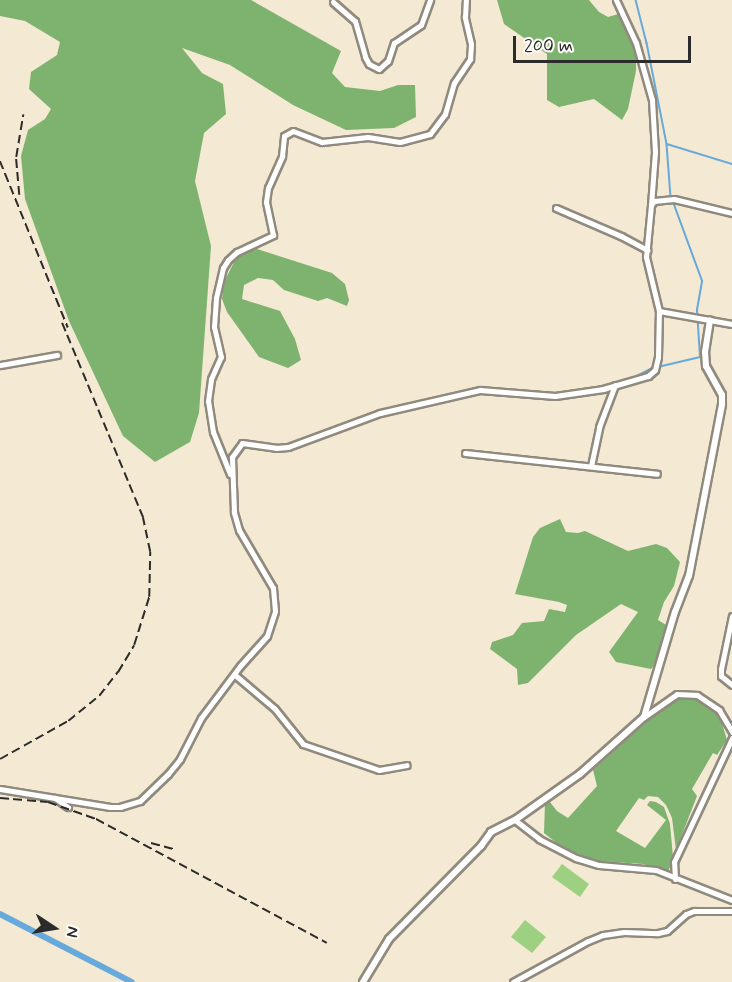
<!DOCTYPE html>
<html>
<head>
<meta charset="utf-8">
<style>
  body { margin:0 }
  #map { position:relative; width:732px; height:982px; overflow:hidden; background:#f4e9d2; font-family:Mynerve,sans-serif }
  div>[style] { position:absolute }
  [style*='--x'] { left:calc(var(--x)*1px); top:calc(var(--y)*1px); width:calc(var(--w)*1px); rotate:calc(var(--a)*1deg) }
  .green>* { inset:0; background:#9dd181 }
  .forest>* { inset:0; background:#7eb36f }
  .stream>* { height:1.5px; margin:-0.75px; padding:0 0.75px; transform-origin:0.75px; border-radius:0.75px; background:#68a9db }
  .canal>* { height:6px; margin:-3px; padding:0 3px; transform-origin:3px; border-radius:3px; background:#68a9db }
  .roads { filter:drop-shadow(2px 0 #908a7e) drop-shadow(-2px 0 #908a7e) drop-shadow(0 2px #908a7e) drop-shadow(0 -2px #908a7e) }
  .minor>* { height:5px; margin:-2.5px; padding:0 2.5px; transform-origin:2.5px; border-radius:2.5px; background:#fff }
  .tertiary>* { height:6px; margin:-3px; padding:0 3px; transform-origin:3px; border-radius:3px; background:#fff }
  .rail>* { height:1.5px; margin-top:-0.75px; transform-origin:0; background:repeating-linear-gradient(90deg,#2b2b2b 0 9px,transparent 0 13.5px) }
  span { translate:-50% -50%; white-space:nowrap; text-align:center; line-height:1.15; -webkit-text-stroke:4.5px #fdfcf7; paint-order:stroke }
  .north { position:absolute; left:24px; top:898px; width:60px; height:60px; -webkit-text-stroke:4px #fdfcf7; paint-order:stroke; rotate:102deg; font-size:16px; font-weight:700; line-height:24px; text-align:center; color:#2b2b2b }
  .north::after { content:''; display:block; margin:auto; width:21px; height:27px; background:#2b2b2b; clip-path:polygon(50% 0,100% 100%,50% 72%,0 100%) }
  .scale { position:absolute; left:513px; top:36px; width:178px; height:27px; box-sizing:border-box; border:3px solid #2b2b2b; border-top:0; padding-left:8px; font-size:18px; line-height:21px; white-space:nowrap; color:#2b2b2b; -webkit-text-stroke:4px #fdfcf7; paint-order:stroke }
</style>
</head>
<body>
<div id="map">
  <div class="green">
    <i style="clip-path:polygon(562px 864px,589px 884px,580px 897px,552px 877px)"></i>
    <i style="clip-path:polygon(525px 920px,546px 937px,532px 953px,511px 937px)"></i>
  </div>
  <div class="forest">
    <i style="clip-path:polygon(0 0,251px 0,341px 51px,332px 73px,345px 87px,380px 91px,398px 85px,415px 85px,416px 117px,394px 128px,346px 130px,293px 105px,230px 65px,182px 48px,202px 73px,223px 84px,226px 114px,204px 133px,195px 181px,211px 246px,199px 413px,190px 442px,155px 462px,123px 436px,69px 321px,25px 199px,21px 156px,28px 130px,45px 119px,51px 109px,29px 89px,31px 72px,57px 55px,60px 42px,25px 21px,0 16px)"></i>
    <i style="clip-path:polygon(497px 0,589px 0,599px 12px,608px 17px,618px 14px,626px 27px,636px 56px,636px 71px,628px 109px,622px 120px,594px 99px,559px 107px,547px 100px,547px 54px,504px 24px)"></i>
    <i style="clip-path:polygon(257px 249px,332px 273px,345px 284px,349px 300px,347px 306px,327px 298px,318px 301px,284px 290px,273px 280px,258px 278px,244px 285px,242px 299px,280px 311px,295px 339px,301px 360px,288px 368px,259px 357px,227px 312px,222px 299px,224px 282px,235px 260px,244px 251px)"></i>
    <i style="clip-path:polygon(560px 519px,566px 532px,578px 533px,585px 531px,628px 551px,656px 544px,667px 548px,680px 562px,674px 586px,664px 602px,658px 620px,668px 626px,659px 661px,651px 669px,616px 662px,609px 652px,638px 612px,621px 604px,576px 635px,528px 683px,518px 685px,517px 669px,490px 649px,492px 642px,513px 635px,522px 623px,544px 621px,549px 609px,565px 612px,567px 605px,559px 602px,515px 594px,533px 537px,540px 528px)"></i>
    <i style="clip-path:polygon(684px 697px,703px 701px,714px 709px,721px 720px,727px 740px,717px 755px,713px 753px,692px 789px,697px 796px,676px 850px,672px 818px,666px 805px,658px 797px,648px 796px,644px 800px,639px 798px,616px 831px,645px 848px,666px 820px,647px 805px,650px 801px,656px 802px,664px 807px,670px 824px,673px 857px,668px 873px,643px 864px,597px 861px,564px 849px,544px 833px,545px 803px,550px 802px,557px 811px,568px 818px,597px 786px,593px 770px,657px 712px,676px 698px)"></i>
  </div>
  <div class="stream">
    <i style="--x:636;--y:0;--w:44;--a:75.7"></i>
    <i style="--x:647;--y:43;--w:103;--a:78.8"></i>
    <i style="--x:667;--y:144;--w:68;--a:17.1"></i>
    <i style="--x:667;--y:144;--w:53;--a:85.7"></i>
    <i style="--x:658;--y:367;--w:43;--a:-13.4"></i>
    <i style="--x:700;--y:357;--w:47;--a:-93.7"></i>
    <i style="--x:697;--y:310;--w:29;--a:-80"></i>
    <i style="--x:702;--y:281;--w:84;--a:-110.2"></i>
    <i style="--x:633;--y:378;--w:22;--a:-27"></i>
  </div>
  <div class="canal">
    <i style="--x:0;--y:914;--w:148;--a:27.3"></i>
  </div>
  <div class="roads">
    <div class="minor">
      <i style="--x:616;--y:0;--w:47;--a:65.1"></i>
      <i style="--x:636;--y:43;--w:59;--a:74.3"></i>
      <i style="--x:652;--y:100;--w:52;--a:86.7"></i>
      <i style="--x:655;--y:152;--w:53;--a:94.3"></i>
      <i style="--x:333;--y:2;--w:29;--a:41"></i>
      <i style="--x:355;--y:21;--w:37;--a:74"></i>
      <i style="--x:365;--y:57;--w:8;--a:60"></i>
      <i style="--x:369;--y:64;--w:11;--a:27"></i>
      <i style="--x:379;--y:69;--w:12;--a:-42"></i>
      <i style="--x:388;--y:61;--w:19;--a:-72"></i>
      <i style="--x:394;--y:43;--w:32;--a:-34"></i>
      <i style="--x:421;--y:25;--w:27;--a:-70"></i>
      <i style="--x:556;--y:208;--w:71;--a:23.3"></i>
      <i style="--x:621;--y:236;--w:30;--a:28"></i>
      <i style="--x:659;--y:311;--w:56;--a:-103.5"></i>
      <i style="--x:646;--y:257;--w:52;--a:-84.5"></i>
      <i style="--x:651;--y:205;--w:5;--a:-53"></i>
      <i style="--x:654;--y:201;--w:20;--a:-6"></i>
      <i style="--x:674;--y:199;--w:60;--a:13.6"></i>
      <i style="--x:0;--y:365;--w:58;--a:-10"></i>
      <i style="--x:465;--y:453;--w:193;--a:6.2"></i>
      <i style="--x:591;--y:466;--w:40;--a:-78"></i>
      <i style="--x:599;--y:427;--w:45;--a:-69.1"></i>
      <i style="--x:230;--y:474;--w:45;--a:-112"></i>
      <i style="--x:213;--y:432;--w:31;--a:-99"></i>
      <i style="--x:208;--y:401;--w:22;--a:-82"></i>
      <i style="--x:211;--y:379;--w:24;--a:-66"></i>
      <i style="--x:221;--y:357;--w:31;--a:-103"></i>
      <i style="--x:214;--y:327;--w:29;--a:-86"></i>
      <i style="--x:216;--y:298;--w:31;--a:-77"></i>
      <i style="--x:223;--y:268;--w:9;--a:-58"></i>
      <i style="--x:228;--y:260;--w:12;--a:-42"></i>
      <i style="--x:237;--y:252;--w:40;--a:-25"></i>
      <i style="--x:273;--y:235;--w:34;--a:-102"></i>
      <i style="--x:266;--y:202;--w:14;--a:-82"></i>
      <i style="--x:268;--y:188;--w:35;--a:-66"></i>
      <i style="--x:282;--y:156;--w:20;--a:-84"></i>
      <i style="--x:284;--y:136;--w:10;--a:-29"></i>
      <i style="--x:293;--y:131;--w:31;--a:21"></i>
      <i style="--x:322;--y:142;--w:46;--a:-6.2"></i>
      <i style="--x:368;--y:137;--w:32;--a:9"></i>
      <i style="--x:400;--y:142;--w:31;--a:-15"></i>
      <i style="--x:430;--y:134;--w:25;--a:-53"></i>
      <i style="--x:445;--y:114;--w:32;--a:-74"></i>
      <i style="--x:454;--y:83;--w:29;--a:-56"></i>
      <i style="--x:470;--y:59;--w:15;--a:-86"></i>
      <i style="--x:471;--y:44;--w:28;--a:-103"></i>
      <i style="--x:465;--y:17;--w:17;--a:-87"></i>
      <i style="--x:732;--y:616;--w:54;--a:101.7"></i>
      <i style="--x:721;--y:669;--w:7;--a:90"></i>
      <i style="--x:721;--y:676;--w:14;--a:39"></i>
      <i style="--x:235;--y:675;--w:52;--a:40.4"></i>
      <i style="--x:275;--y:709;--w:45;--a:51.3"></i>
      <i style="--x:303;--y:744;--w:80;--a:18.9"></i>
      <i style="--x:379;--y:770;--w:28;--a:-10"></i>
      <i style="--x:644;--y:717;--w:40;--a:-34.9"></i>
      <i style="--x:677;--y:694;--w:20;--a:3"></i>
      <i style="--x:697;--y:695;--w:27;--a:34"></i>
      <i style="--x:719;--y:710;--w:26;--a:59"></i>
      <i style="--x:0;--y:789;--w:56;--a:9.3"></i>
      <i style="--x:55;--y:798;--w:16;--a:35"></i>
      <i style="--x:55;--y:798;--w:56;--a:9.3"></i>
      <i style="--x:110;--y:807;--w:10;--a:0"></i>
      <i style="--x:120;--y:807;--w:21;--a:-17"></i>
      <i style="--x:140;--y:801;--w:39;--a:-44"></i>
      <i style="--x:168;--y:774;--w:19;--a:-51"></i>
      <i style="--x:180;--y:759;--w:46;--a:-62.9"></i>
      <i style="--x:201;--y:718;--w:65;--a:-53.1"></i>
      <i style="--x:240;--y:666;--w:40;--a:-48"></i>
      <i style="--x:267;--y:636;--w:26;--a:-72"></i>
      <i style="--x:275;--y:611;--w:23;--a:-95"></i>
      <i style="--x:273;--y:588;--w:67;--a:-120.4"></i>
      <i style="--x:239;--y:530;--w:19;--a:-106"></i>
      <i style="--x:234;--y:512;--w:55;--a:-92.1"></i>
      <i style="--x:232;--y:457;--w:17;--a:-54"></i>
      <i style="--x:242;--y:443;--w:34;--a:8"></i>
      <i style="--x:276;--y:448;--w:12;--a:-5"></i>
      <i style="--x:288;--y:447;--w:98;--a:-20.3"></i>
      <i style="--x:380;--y:413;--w:103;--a:-13"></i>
      <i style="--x:480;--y:390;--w:75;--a:4.6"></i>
      <i style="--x:555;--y:396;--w:49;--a:-8.3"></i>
      <i style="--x:603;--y:389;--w:47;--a:-16.1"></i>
      <i style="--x:648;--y:376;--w:9;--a:-41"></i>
      <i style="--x:655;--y:370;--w:13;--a:-77"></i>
      <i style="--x:658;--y:357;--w:46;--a:-88.8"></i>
      <i style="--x:659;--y:311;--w:74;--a:10.1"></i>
      <i style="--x:515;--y:820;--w:31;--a:38"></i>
      <i style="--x:539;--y:839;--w:42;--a:27.2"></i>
      <i style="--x:576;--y:858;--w:24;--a:17"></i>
      <i style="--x:599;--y:865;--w:57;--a:5"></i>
      <i style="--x:656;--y:870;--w:82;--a:21.5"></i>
      <i style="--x:675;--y:879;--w:17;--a:-93"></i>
      <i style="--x:674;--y:862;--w:137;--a:-64.9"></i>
      <i style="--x:513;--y:982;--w:85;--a:-28.7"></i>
      <i style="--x:588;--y:941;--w:16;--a:-22"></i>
      <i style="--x:603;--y:935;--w:21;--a:-8"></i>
      <i style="--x:624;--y:932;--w:34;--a:2"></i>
      <i style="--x:658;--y:933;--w:9;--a:-13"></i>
      <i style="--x:667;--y:931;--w:25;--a:-42"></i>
      <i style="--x:686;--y:914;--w:9;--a:-21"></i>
      <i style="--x:694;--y:911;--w:38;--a:0"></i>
    </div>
    <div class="tertiary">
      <i style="--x:363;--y:982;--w:50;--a:-58.8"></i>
      <i style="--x:389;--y:939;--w:131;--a:-45.3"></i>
      <i style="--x:481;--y:846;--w:17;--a:-54"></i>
      <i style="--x:491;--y:832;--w:27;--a:-27"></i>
      <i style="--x:515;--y:820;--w:80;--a:-35.3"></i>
      <i style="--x:580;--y:774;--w:86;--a:-41.7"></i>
      <i style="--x:644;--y:717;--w:109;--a:-73.6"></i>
      <i style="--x:675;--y:612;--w:39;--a:-69"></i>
      <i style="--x:689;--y:576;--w:175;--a:-79.1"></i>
      <i style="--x:722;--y:404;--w:9;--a:-90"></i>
      <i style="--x:722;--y:395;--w:33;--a:-119"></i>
      <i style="--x:706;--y:366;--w:14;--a:-94"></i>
      <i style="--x:705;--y:352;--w:32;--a:-81"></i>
    </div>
  </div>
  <div class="rail">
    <i style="--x:0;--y:161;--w:180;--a:67.8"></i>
    <i style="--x:19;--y:195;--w:38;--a:-95"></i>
    <i style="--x:16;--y:157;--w:43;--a:-80.5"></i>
    <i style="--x:0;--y:759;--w:78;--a:-29.2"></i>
    <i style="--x:68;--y:721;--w:40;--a:-39"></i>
    <i style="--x:99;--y:696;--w:31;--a:-52"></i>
    <i style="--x:118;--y:672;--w:31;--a:-59"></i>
    <i style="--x:134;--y:645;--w:50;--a:-72.6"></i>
    <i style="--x:149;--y:597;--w:45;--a:-88.7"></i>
    <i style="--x:150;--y:552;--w:35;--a:-102"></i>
    <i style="--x:143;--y:518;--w:213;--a:-112.6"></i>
    <i style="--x:0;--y:798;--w:48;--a:4.8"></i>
    <i style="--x:48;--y:802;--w:51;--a:19.5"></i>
    <i style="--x:96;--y:819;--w:262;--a:28.2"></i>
    <i style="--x:151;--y:843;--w:24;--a:15"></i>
  </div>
  <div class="north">N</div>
  <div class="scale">200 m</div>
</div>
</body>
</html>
